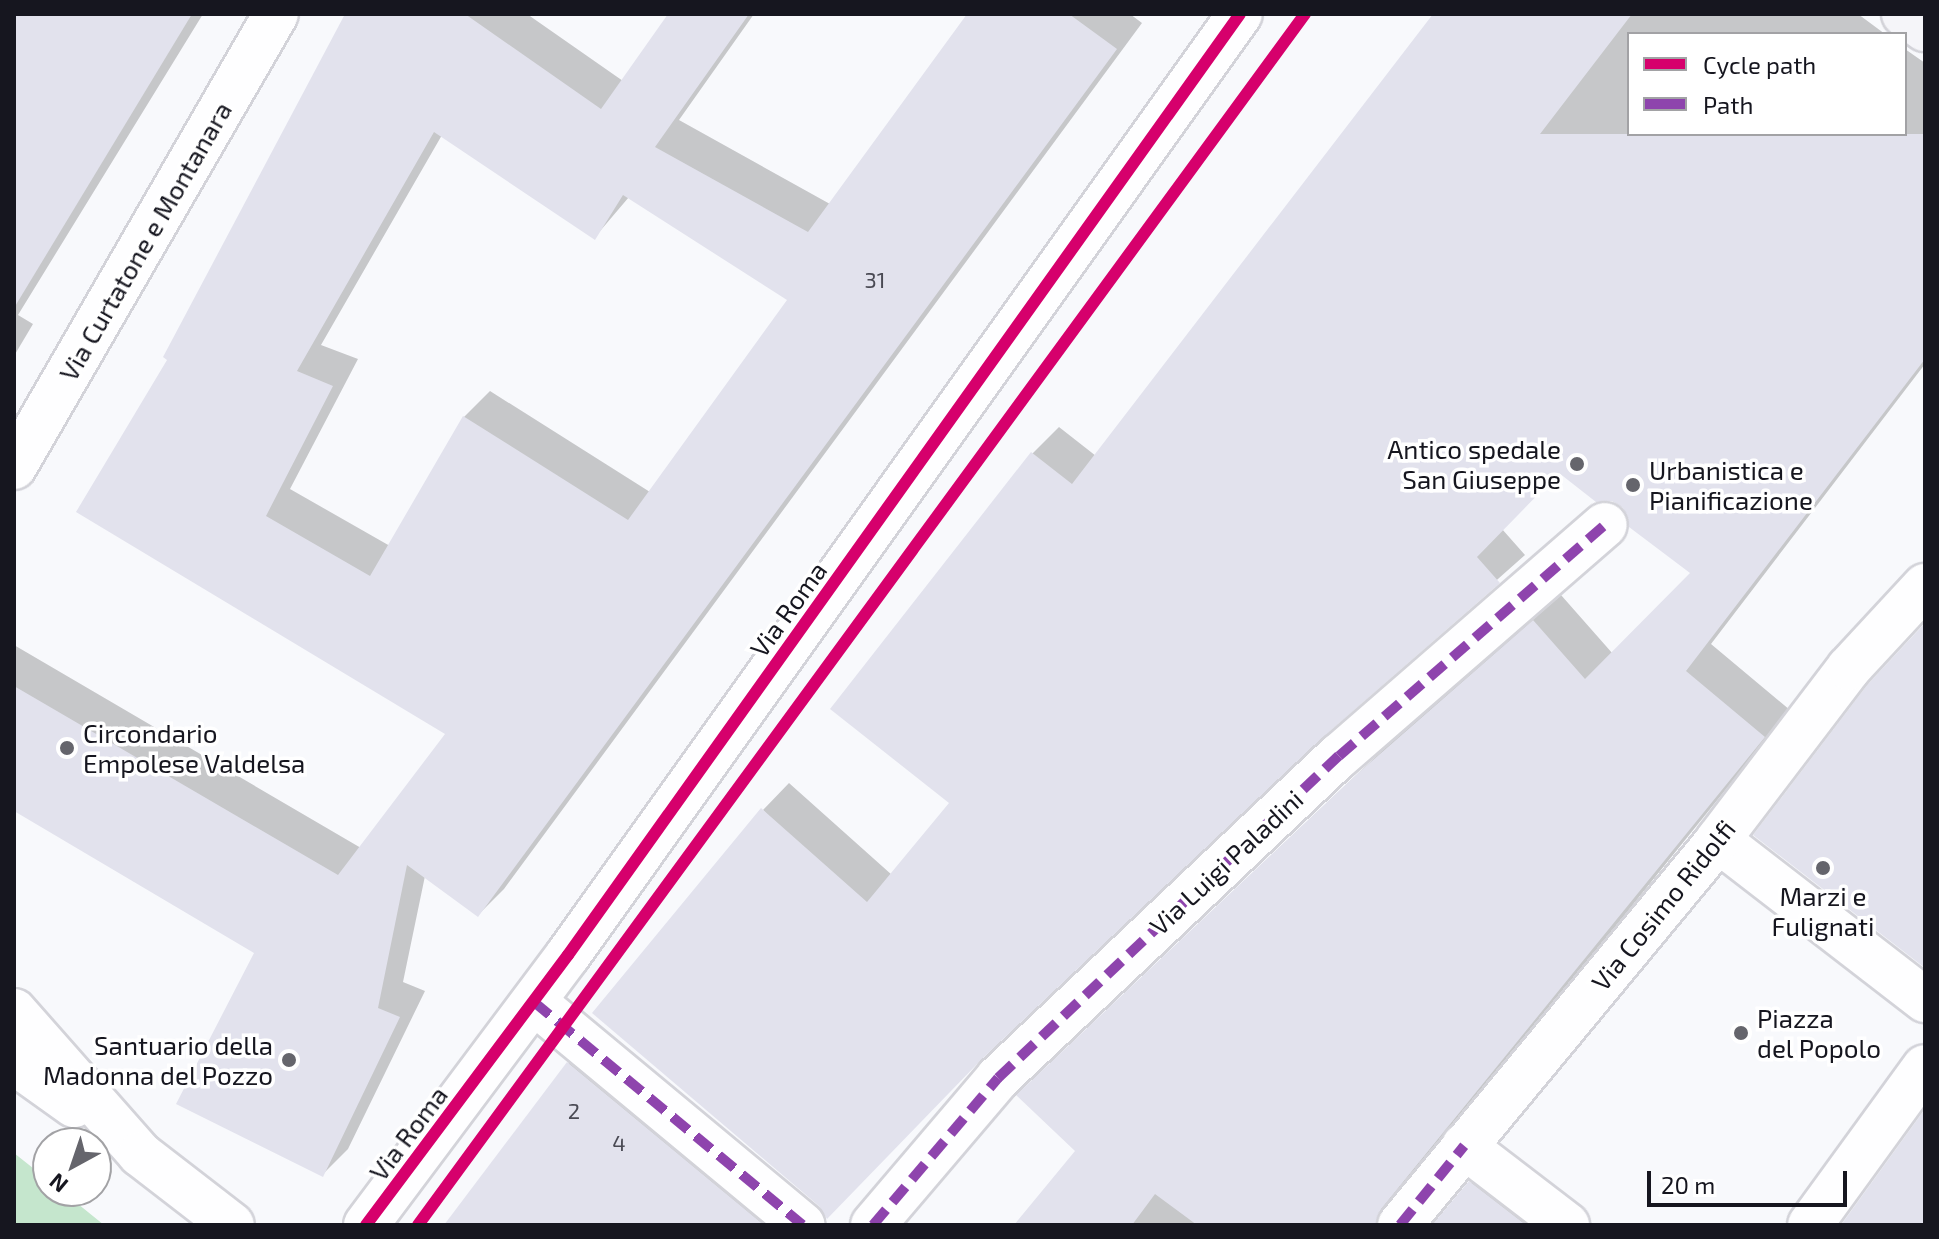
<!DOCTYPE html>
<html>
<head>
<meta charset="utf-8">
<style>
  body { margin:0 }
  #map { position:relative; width:1939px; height:1239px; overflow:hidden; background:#f8f9fc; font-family:"Exo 2",sans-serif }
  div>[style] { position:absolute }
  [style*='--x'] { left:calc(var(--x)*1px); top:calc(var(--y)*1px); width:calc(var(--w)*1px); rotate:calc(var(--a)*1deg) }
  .green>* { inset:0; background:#c5e6cd }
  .shadow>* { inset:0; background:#0003 }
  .building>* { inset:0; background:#e2e2ed }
  .roads { filter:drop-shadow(2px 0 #d3d3d9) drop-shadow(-2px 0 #d3d3d9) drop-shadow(0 2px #d3d3d9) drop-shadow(0 -2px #d3d3d9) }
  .street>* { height:44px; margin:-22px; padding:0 22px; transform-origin:22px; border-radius:22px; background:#fefeff }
  .secondary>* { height:44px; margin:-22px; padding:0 22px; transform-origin:22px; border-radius:22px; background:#f5f5f9 }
  .quiet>* { height:10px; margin-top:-5px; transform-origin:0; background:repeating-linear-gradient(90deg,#8e44ad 0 20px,transparent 0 30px) }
  .cycleway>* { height:12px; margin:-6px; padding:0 6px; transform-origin:6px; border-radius:6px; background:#d6006c }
  .dots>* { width:22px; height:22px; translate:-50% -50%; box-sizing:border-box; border:4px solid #fff; border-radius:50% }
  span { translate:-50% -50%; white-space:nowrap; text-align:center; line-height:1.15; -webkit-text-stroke:7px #fff; paint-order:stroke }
  .number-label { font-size:22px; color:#4a4a54 }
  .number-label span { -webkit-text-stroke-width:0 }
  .street-label { font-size:26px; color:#16161f }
  .poi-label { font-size:26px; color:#16161f }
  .right { translate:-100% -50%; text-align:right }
  .left { translate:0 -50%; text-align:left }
  .frame { position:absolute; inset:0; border:16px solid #16161f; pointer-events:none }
  .legend { position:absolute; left:1627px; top:32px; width:280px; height:104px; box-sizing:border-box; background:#fff; border:2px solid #a2a2a5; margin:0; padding:10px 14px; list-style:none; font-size:24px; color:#16161f }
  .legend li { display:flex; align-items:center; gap:16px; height:40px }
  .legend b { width:40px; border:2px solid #a2a2a5 }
  .north { position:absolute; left:32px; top:1127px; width:80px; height:80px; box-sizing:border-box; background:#fff; border:2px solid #a2a2a5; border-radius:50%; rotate:220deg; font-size:22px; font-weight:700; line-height:32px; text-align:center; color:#16161f }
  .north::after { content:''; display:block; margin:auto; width:28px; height:36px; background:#65656c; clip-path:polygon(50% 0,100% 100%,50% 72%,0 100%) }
  .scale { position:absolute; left:1647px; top:1171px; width:200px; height:36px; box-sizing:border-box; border:4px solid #16161f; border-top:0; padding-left:10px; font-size:24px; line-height:28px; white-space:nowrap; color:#16161f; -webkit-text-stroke:6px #fff; paint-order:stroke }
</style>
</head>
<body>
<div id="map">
  <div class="green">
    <i style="clip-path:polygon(14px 1153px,48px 1180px,48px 1191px,62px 1191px,104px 1225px,14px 1225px)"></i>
  </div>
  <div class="shadow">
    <i style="clip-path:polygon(14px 14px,203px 14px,18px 315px,33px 324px,14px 356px)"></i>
    <i style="clip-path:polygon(evenodd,350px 14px,527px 14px,623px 81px,671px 14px,754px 14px,679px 120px,830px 204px,969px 14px,1130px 14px,1142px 23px,504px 889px,478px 915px,425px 876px,403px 982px,425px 991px,348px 1149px,322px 1175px,256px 953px,14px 808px,14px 645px,361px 848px,448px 733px,79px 512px,170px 359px,350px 14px,442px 135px,595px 237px,629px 197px,790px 299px,650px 492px,490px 391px,464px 417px,390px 546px,290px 489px,358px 359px,321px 345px,442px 135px)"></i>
    <i style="clip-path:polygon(1435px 14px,1858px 14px,1885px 34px,1629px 34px,1629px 134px,1905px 134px,1905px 49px,1925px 63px,1925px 364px,1711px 644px,1790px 710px,1401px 1192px,1411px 1219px,1435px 1222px,1497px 1156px,1579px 1219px,1598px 1225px,1017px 1225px,1077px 1151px,1045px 1069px,1385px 748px,1561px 595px,1613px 654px,1693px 573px,1625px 507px,1559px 471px,1502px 529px,1525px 555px,1321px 736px,990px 1049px,763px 810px,789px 783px,892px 875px,952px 803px,1032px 454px,1059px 427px,1096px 456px)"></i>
    <i style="clip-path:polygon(595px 1037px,824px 1225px,447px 1225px,569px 1063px)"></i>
  </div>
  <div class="building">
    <i style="clip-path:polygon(14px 14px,192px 14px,14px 308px)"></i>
    <i style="clip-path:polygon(evenodd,345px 14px,465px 14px,601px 109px,668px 14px,749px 14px,655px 147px,808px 232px,967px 14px,1069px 14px,1117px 49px,478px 917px,407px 865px,378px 1008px,400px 1017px,323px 1177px,176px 1104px,254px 953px,14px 811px,14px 686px,338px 875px,445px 734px,76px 512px,167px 360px,163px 357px,345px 14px,434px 132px,595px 240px,623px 195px,787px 300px,628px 520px,463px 416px,370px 576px,266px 516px,333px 386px,297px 371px,434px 132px)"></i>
    <i style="clip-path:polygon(1433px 14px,1632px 14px,1540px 134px,1925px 134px,1925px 359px,1686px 671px,1765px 737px,1381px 1209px,1376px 1225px,1197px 1225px,1155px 1194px,1132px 1225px,1014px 1225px,1075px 1151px,1016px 1095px,1356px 775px,1533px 620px,1585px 679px,1690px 573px,1629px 527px,1623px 508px,1612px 501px,1596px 502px,1559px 473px,1477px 557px,1500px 583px,1322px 738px,981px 1060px,827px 1219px,819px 1206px,592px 1013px,761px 808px,867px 902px,949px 803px,830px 709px,1031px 452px,1072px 484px)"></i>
    <i style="clip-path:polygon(1925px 623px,1925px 968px,1753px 835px,1868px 684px)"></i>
    <i style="clip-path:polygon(567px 1062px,764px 1225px,444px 1225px)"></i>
    <i style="clip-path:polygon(1925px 1109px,1925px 1225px,1841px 1225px)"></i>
    <i style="clip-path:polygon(1469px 1181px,1526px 1225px,1432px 1225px)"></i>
  </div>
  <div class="roads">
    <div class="street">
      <i style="--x:14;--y:467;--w:523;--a:-59.96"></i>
      <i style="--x:1718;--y:840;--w:262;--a:37.7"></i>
      <i style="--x:534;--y:1002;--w:349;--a:39.7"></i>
      <i style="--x:14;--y:1011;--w:191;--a:48.6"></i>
      <i style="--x:140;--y:1154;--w:116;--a:37.7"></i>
      <i style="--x:14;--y:1062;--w:74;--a:35.6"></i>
      <i style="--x:1464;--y:1146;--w:130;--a:37.5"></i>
      <i style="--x:366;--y:1225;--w:337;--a:-53.2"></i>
      <i style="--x:568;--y:955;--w:1156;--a:-54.47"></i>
      <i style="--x:873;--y:1225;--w:193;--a:-49.6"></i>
      <i style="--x:998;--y:1078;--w:469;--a:-43.4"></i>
      <i style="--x:1339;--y:756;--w:352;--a:-41"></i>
      <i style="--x:1400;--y:1225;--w:499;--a:-50.4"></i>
      <i style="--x:1718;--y:840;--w:216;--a:-52.7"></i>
      <i style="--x:1849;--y:668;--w:112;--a:-47.2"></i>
      <i style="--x:1810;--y:1225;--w:195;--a:-54"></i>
    </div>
    <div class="secondary">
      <i style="--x:1904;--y:14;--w:26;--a:36"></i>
    </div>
  </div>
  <div class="quiet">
    <i style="--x:534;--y:1002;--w:349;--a:39.7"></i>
    <i style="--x:873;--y:1225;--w:193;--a:-49.6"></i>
    <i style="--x:998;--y:1078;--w:469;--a:-43.4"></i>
    <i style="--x:1339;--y:756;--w:352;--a:-41"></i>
    <i style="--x:1400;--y:1225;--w:102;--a:-51"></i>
  </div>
  <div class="cycleway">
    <i style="--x:366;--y:1225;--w:337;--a:-53.2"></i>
    <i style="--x:568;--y:955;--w:1156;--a:-54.47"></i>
    <i style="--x:418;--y:1225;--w:1501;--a:-53.78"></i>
  </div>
  <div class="dots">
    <i style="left:1577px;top:464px;background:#65656c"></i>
    <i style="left:1633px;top:485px;background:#65656c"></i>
    <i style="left:67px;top:748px;background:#65656c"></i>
    <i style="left:1823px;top:868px;background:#65656c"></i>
    <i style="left:1741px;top:1033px;background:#65656c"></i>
    <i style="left:289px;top:1060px;background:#65656c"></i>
  </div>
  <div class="number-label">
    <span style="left:875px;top:280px">31</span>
    <span style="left:574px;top:1111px">2</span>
    <span style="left:619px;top:1143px">4</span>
  </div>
  <div class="street-label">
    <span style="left:145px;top:241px;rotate:-60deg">Via Curtatone e Montanara</span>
    <span style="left:788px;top:609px;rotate:-54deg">Via Roma</span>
    <span style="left:1226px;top:862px;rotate:-43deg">Via Luigi Paladini</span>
    <span style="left:1663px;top:905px;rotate:-51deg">Via Cosimo Ridolfi</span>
    <span style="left:408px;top:1133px;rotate:-53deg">Via Roma</span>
  </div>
  <div class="poi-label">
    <span class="right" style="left:1561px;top:464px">Antico spedale<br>San Giuseppe</span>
    <span class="left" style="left:1649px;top:485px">Urbanistica e<br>Pianificazione</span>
    <span class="left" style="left:83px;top:748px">Circondario<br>Empolese Valdelsa</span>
    <span style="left:1823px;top:911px">Marzi e<br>Fulignati</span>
    <span class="left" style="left:1757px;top:1033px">Piazza<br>del Popolo</span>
    <span class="right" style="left:273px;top:1060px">Santuario della<br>Madonna del Pozzo</span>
  </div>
  <div class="frame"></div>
  <ul class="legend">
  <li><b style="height:10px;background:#d6006c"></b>Cycle path</li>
  <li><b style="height:10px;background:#8e44ad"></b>Path</li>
  </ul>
  <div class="north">N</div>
  <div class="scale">20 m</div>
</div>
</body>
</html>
